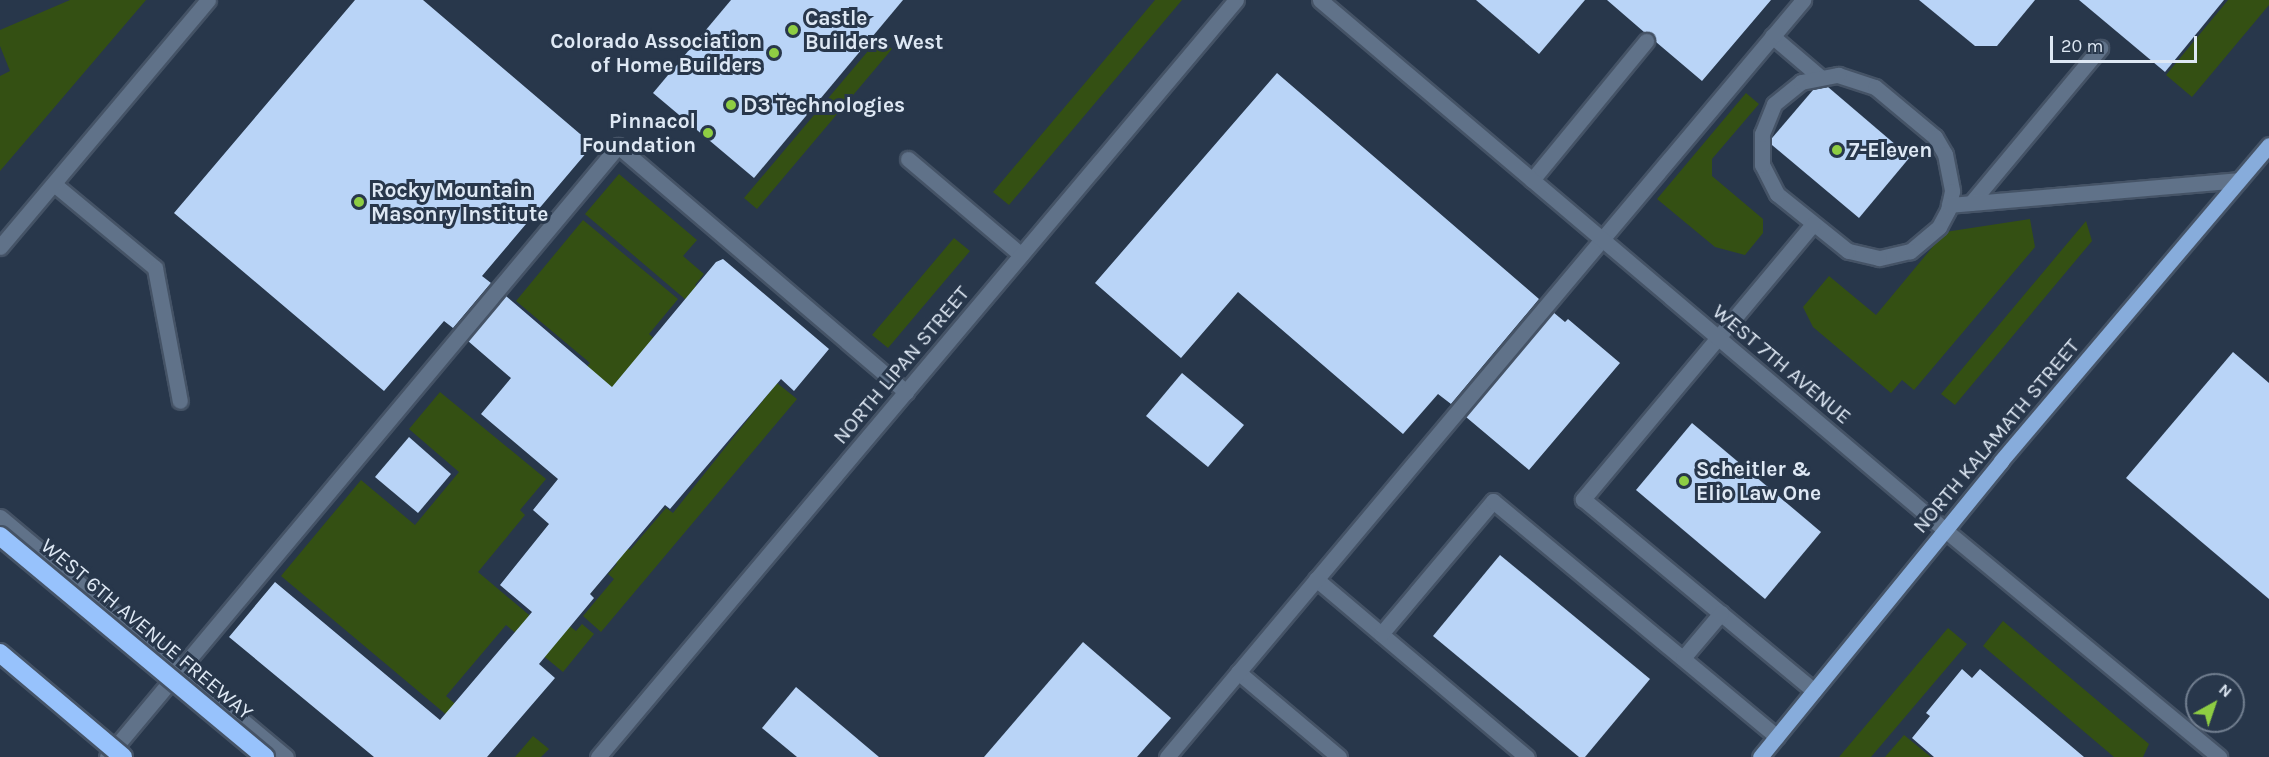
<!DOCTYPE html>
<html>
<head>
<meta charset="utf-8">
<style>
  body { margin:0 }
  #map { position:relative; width:2269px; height:757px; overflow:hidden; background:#28374b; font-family:Karla,sans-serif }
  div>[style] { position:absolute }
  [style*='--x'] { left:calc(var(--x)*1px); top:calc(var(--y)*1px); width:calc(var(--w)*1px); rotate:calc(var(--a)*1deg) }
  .green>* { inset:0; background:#345013 }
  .building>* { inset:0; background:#b9d4f7 }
  .roads { filter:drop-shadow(2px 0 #455366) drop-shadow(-2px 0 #455366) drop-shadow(0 2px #455366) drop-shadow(0 -2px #455366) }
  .service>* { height:15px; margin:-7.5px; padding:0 7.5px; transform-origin:7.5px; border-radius:7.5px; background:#607289 }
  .minor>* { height:15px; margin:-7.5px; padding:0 7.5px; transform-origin:7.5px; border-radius:7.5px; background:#607289 }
  .tertiary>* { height:15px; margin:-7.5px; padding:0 7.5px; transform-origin:7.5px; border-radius:7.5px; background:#607289 }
  .primary>* { height:15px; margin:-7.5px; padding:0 7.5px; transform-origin:7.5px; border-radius:7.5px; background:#87acdb }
  .bridges { filter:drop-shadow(2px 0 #455366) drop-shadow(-2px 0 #455366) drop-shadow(0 2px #455366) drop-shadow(0 -2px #455366) }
  .motorway-bridge>* { height:18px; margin:-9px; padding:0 9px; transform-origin:9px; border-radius:9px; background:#97c2fc }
  .dots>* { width:16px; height:16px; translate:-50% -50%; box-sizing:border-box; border:3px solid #28374b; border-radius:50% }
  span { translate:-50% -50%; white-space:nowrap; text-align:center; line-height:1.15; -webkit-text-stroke:6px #28374b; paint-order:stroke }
  .poi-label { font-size:21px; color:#dee8f4; font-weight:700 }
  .left { translate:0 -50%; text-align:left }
  .right { translate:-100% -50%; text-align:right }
  .street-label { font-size:21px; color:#dee8f4 }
  .north { position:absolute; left:2185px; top:673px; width:60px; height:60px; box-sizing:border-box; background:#28374b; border:2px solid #717e8f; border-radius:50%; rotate:40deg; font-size:16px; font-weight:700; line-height:24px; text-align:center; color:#dee8f4 }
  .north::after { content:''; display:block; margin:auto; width:21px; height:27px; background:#8ecd43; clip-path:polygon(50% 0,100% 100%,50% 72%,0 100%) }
  .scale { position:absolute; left:2050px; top:36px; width:147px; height:27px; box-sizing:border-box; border:3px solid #dee8f4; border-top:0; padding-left:8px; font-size:18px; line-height:21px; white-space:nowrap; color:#dee8f4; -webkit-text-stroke:4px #28374b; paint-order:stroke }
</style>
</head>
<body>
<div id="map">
  <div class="green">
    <i style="clip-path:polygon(70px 0,146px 0,0 171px,0 76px,10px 71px,0 46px,0 30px)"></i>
    <i style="clip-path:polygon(1155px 0,1182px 0,1009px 205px,993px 192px)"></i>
    <i style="clip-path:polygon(2228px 0,2269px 0,2269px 5px,2192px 97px,2166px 75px)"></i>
    <i style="clip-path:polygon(879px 38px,892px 49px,757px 209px,744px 198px)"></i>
    <i style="clip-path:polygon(1746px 93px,1759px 104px,1712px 159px,1712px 176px,1763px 219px,1763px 233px,1745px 255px,1715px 247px,1657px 199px)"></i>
    <i style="clip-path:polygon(619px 174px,697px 240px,683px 256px,704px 274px,695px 285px,751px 331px,739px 345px,585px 214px)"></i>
    <i style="clip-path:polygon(2030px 219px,2035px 247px,1914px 390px,1902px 380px,1891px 393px,1813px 327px,1803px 307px,1829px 276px,1876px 315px,1945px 232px)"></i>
    <i style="clip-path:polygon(583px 220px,678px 299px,649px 334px,662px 346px,620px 395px,550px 411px,590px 363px,516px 301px)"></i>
    <i style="clip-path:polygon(2086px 221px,2092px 241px,1955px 405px,1941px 394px)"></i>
    <i style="clip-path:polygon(954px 238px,970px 251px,888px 348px,872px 335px)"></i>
    <i style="clip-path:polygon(777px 383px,797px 399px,601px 632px,583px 616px,614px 579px,608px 574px,617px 564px,610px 557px,621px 544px,630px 550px,666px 508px,673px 513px)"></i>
    <i style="clip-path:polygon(440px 392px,546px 479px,520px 510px,525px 515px,478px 572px,553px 635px,564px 622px,576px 631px,582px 624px,594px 634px,563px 672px,506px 625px,446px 696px,495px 738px,486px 748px,281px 576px,361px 480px,415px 525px,459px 472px,409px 429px)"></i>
    <i style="clip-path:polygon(2003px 621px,2149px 744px,2143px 757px,2114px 757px,1983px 646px)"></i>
    <i style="clip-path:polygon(1948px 628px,1967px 644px,1871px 757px,1839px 757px)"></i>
    <i style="clip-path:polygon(1904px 735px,1931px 757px,1885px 757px)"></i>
    <i style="clip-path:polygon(533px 736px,549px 749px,541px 757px,515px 757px)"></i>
  </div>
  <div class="building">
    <i style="clip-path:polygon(355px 0,423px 0,593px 145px,482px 276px,491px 283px,453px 328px,444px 321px,384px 391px,174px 213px)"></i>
    <i style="clip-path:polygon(731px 0,903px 0,754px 178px,653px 93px)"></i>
    <i style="clip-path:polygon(1476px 0,1585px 0,1539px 54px)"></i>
    <i style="clip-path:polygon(1607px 0,1771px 0,1702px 81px,1656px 42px,1653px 34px,1644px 32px)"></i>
    <i style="clip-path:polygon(1919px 0,2035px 0,1997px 46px,1975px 46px)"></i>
    <i style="clip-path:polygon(2079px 0,2224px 0,2165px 72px)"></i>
    <i style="clip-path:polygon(1277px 73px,1539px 299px,1451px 404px,1438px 394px,1403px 434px,1238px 292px,1181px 358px,1095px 283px)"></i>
    <i style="clip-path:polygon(1828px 87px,1910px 157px,1859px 218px,1772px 145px,1772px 138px,1813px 90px)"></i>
    <i style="clip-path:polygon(723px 259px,829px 349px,794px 391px,781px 379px,670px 509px,665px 505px,590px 594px,594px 598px,539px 664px,555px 678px,487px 757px,374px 757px,229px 637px,275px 582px,440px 720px,532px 612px,500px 585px,549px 524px,533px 510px,558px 479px,481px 414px,511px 378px,468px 341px,506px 296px,612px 387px,716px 262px)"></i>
    <i style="clip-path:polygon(1553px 312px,1565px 322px,1568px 319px,1620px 363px,1529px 470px,1466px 417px)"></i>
    <i style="clip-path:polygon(2233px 352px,2269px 383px,2269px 599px,2126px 478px)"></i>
    <i style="clip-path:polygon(1182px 373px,1244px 425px,1208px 467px,1146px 416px)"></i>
    <i style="clip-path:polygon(1692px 423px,1821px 532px,1765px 599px,1636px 490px)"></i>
    <i style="clip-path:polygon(409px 437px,451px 474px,418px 513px,375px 477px)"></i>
    <i style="clip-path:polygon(1500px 555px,1650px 679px,1585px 757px,1579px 757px,1433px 636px)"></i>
    <i style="clip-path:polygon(1083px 642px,1171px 718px,1137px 757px,984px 757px)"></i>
    <i style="clip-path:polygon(1962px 669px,1972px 678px,1980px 669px,2084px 757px,1934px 757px,1912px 738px,1930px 716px,1926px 713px)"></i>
    <i style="clip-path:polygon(796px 687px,879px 757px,797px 757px,762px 728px)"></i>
  </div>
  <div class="roads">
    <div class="service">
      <i style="--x:1772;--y:36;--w:62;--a:40.4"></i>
      <i style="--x:1838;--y:75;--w:39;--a:18"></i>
      <i style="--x:1875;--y:87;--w:78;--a:39.8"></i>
      <i style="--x:1935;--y:137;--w:20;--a:60"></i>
      <i style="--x:1945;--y:154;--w:38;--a:79"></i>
      <i style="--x:1952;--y:191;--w:19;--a:102"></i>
      <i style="--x:1948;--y:210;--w:19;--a:118"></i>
      <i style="--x:1939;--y:227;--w:38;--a:140"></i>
      <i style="--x:1910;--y:251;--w:32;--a:167"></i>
      <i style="--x:1879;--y:258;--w:32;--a:-167"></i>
      <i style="--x:1848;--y:251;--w:91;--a:-141.2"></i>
      <i style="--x:1777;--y:194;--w:33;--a:-117"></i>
      <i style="--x:1762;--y:165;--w:31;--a:-90"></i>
      <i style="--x:1762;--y:134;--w:32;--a:-68"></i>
      <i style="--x:1774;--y:104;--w:35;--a:-39"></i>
      <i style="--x:1801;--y:82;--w:38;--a:-11"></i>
      <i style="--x:908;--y:159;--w:148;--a:40.3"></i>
      <i style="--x:1532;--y:180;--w:180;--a:-50.6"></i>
      <i style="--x:54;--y:184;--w:131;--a:39.7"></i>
      <i style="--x:155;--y:268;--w:135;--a:79.4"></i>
      <i style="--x:1971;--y:203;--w:202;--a:-50.2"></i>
      <i style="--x:1949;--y:205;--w:291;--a:-4.9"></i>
      <i style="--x:1813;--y:224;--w:359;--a:129.9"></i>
      <i style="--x:1583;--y:499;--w:300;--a:39.7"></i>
      <i style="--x:0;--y:517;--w:373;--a:40"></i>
      <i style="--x:1316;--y:579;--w:276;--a:40.2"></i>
      <i style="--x:1381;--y:634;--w:174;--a:-49.9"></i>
      <i style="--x:1493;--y:501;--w:369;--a:39.7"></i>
      <i style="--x:1683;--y:658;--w:59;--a:-49.8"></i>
      <i style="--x:1238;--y:672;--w:132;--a:40.1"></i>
      <i style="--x:107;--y:757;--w:797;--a:-50.09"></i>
      <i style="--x:618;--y:146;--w:379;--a:40.5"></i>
      <i style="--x:1167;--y:757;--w:989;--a:-49.96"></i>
    </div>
    <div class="minor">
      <i style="--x:1320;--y:0;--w:819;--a:40.3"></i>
      <i style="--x:0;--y:247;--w:323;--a:-49.9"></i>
      <i style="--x:598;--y:757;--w:990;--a:-49.88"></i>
    </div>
    <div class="tertiary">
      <i style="--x:1945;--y:530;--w:356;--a:39.6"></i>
    </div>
    <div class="primary">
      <i style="--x:1760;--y:757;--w:382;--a:-50.8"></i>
      <i style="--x:2001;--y:461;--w:414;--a:-49.7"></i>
    </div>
  </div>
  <div class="bridges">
    <div class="motorway-bridge">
      <i style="--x:0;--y:536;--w:345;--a:39.8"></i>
      <i style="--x:0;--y:653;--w:161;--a:40.2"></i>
    </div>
  </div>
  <div class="dots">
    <i style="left:793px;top:30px;background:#8ecd43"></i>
    <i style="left:774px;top:53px;background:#8ecd43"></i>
    <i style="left:731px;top:105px;background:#8ecd43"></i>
    <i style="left:708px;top:133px;background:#8ecd43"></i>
    <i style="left:1837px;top:150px;background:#8ecd43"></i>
    <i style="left:359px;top:202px;background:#8ecd43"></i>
    <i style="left:1684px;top:481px;background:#8ecd43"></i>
  </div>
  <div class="poi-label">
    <span class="left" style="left:805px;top:30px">Castle<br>Builders West</span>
    <span class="right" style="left:762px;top:53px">Colorado Association<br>of Home Builders</span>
    <span class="left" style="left:743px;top:105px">D3 Technologies</span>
    <span class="right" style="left:696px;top:133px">Pinnacol<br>Foundation</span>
    <span class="left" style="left:1849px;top:150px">7-Eleven</span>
    <span class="left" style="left:371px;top:202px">Rocky Mountain<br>Masonry Institute</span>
    <span class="left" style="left:1696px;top:481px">Scheitler &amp;<br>Elio Law One</span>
  </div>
  <div class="street-label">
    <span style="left:1782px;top:364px;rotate:40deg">WEST 7TH AVENUE</span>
    <span style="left:901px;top:365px;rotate:-50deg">NORTH LIPAN STREET</span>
    <span style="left:1996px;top:436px;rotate:-50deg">NORTH KALAMATH STREET</span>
    <span style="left:147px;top:629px;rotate:40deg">WEST 6TH AVENUE FREEWAY</span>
  </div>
  <div class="north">N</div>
  <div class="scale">20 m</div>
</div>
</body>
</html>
